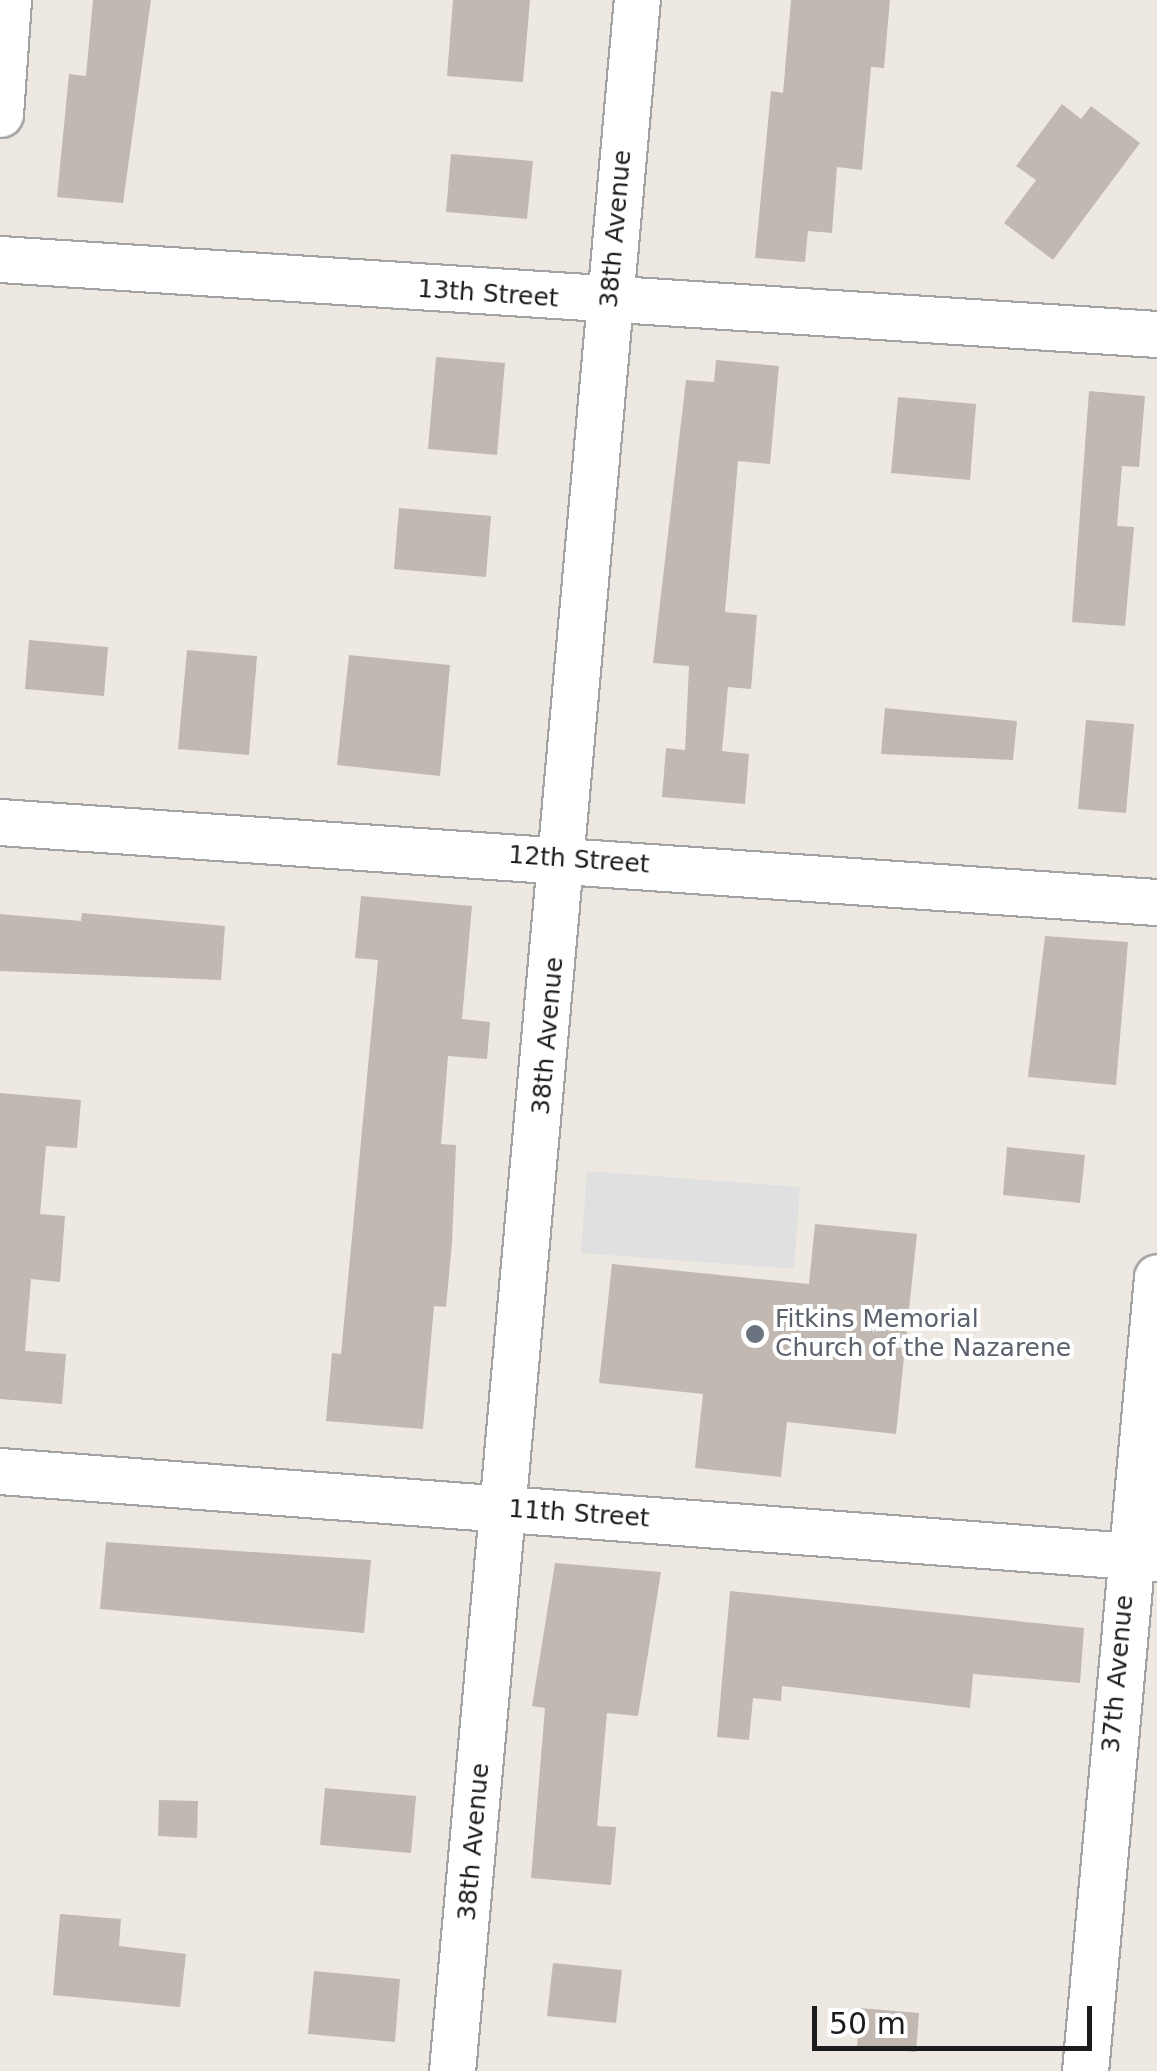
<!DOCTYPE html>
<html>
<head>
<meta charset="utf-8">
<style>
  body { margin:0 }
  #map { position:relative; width:1157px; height:2071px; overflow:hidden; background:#ede9e2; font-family:"DejaVu Sans",sans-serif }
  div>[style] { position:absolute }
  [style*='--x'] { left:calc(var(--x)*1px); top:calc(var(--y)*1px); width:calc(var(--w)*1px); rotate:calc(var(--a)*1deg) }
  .parking>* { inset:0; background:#e0e0e0 }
  .building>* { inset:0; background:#c1b8b2 }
  .roads { filter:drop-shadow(2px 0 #a3a3a3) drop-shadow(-2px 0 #a3a3a3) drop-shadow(0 2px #a3a3a3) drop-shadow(0 -2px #a3a3a3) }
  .minor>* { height:45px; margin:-22.5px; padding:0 22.5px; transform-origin:22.5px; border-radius:22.5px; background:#fff }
  .dots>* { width:28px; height:28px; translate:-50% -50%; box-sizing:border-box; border:5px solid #fff; border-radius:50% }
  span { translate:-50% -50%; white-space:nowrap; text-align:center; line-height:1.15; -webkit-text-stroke:8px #fff; paint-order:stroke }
  .street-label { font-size:25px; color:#1c1c1c }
  .worship-label { font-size:25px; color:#5b616d }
  .left { translate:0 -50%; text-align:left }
  .scale { position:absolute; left:812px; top:2006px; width:280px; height:45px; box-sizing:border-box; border:5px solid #1c1c1c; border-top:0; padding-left:12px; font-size:30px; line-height:35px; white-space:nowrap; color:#1c1c1c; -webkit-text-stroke:8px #fff; paint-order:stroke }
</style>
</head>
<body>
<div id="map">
  <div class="parking">
    <i style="clip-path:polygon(587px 1171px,800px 1187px,794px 1269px,581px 1253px)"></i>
  </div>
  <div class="building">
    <i style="clip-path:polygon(93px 0,151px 0,123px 203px,57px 197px,69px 74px,86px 76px)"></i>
    <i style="clip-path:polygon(453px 0,530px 0,523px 82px,447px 76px)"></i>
    <i style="clip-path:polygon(791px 0,890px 0,884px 68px,871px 67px,862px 170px,837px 167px,832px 233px,808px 231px,805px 262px,755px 258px,771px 91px,783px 93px)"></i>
    <i style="clip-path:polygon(1062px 104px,1081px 119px,1091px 106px,1140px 143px,1053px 260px,1004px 223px,1036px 180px,1016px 166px)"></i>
    <i style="clip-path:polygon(451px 154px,533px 161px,527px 219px,446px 212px)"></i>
    <i style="clip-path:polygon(436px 357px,505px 363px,497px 455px,428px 449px)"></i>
    <i style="clip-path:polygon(716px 360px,779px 366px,770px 464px,738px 461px,725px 612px,757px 615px,751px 689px,728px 687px,722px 751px,749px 754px,745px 804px,662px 797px,666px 748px,685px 750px,689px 666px,653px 663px,686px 380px,714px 382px)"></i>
    <i style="clip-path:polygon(1089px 391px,1145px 396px,1139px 467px,1122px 466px,1117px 526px,1134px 527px,1125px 626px,1072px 622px)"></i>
    <i style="clip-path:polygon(898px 397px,976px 404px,970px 480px,891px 473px)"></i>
    <i style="clip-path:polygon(399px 508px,491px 516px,486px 577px,394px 569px)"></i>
    <i style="clip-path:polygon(29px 640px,108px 647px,104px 696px,25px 689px)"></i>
    <i style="clip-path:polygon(187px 650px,257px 656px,249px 755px,178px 749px)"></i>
    <i style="clip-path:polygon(349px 655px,450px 665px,440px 776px,337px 765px)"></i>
    <i style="clip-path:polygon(885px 708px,1017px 721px,1013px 760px,881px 754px)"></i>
    <i style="clip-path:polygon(1086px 720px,1134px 724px,1126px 813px,1078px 809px)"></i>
    <i style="clip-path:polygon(361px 896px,472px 906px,462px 1019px,490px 1022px,487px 1059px,448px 1056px,441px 1144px,456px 1145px,452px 1243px,446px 1307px,434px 1306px,423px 1429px,326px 1421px,332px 1353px,341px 1354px,378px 960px,355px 958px)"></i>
    <i style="clip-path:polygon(82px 913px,225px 926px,221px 980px,0 971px,0 914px,81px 921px)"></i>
    <i style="clip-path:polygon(1045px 936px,1128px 942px,1116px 1085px,1028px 1077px)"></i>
    <i style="clip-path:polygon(0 1093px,81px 1100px,77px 1148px,46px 1146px,40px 1214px,65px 1216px,60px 1282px,31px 1279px,25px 1351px,66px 1354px,62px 1404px,0 1399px)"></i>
    <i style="clip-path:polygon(1007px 1147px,1085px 1155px,1080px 1203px,1003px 1195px)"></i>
    <i style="clip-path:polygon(815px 1224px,917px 1234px,896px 1434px,787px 1422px,781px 1477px,695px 1468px,703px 1394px,599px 1383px,612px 1264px,809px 1284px)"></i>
    <i style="clip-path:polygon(106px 1542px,371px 1560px,364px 1633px,100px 1609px)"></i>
    <i style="clip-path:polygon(555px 1563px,661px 1572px,638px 1716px,607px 1713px,597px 1826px,616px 1827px,611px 1885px,531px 1878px,545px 1708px,532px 1706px)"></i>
    <i style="clip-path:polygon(730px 1591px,1084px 1628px,1080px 1683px,973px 1674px,970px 1708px,782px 1686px,781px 1701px,753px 1698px,749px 1740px,717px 1737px)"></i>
    <i style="clip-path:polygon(325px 1788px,416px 1796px,411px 1853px,320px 1845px)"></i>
    <i style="clip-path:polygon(159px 1800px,198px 1801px,197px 1838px,158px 1836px)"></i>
    <i style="clip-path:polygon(60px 1914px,121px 1919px,119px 1946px,186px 1954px,180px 2007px,53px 1995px)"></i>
    <i style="clip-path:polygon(553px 1963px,622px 1970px,616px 2023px,547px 2016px)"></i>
    <i style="clip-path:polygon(314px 1971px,400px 1979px,395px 2042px,308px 2034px)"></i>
    <i style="clip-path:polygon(860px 2008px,919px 2013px,916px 2052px,857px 2047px)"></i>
  </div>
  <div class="roads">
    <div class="minor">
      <i style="--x:0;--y:114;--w:114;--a:-86"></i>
      <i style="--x:0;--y:259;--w:1159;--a:3.71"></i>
      <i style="--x:0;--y:822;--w:1160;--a:3.96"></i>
      <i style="--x:0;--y:1471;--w:1160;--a:4.3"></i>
      <i style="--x:452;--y:2071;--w:2079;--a:-84.9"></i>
      <i style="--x:1085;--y:2071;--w:797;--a:-84.82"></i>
    </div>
  </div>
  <div class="dots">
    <i style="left:755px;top:1334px;background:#6b7280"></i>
  </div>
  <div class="street-label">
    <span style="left:616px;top:229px;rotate:-85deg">38th Avenue</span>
    <span style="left:488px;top:294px;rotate:4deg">13th Street</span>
    <span style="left:579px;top:860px;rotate:4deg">12th Street</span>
    <span style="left:548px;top:1036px;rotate:-85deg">38th Avenue</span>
    <span style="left:579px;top:1514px;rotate:4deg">11th Street</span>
    <span style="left:1118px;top:1674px;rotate:-85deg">37th Avenue</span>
    <span style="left:474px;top:1842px;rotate:-85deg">38th Avenue</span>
  </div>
  <div class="worship-label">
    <span class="left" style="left:775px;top:1334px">Fitkins Memorial<br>Church of the Nazarene</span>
  </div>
  <div class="scale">50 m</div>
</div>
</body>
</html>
